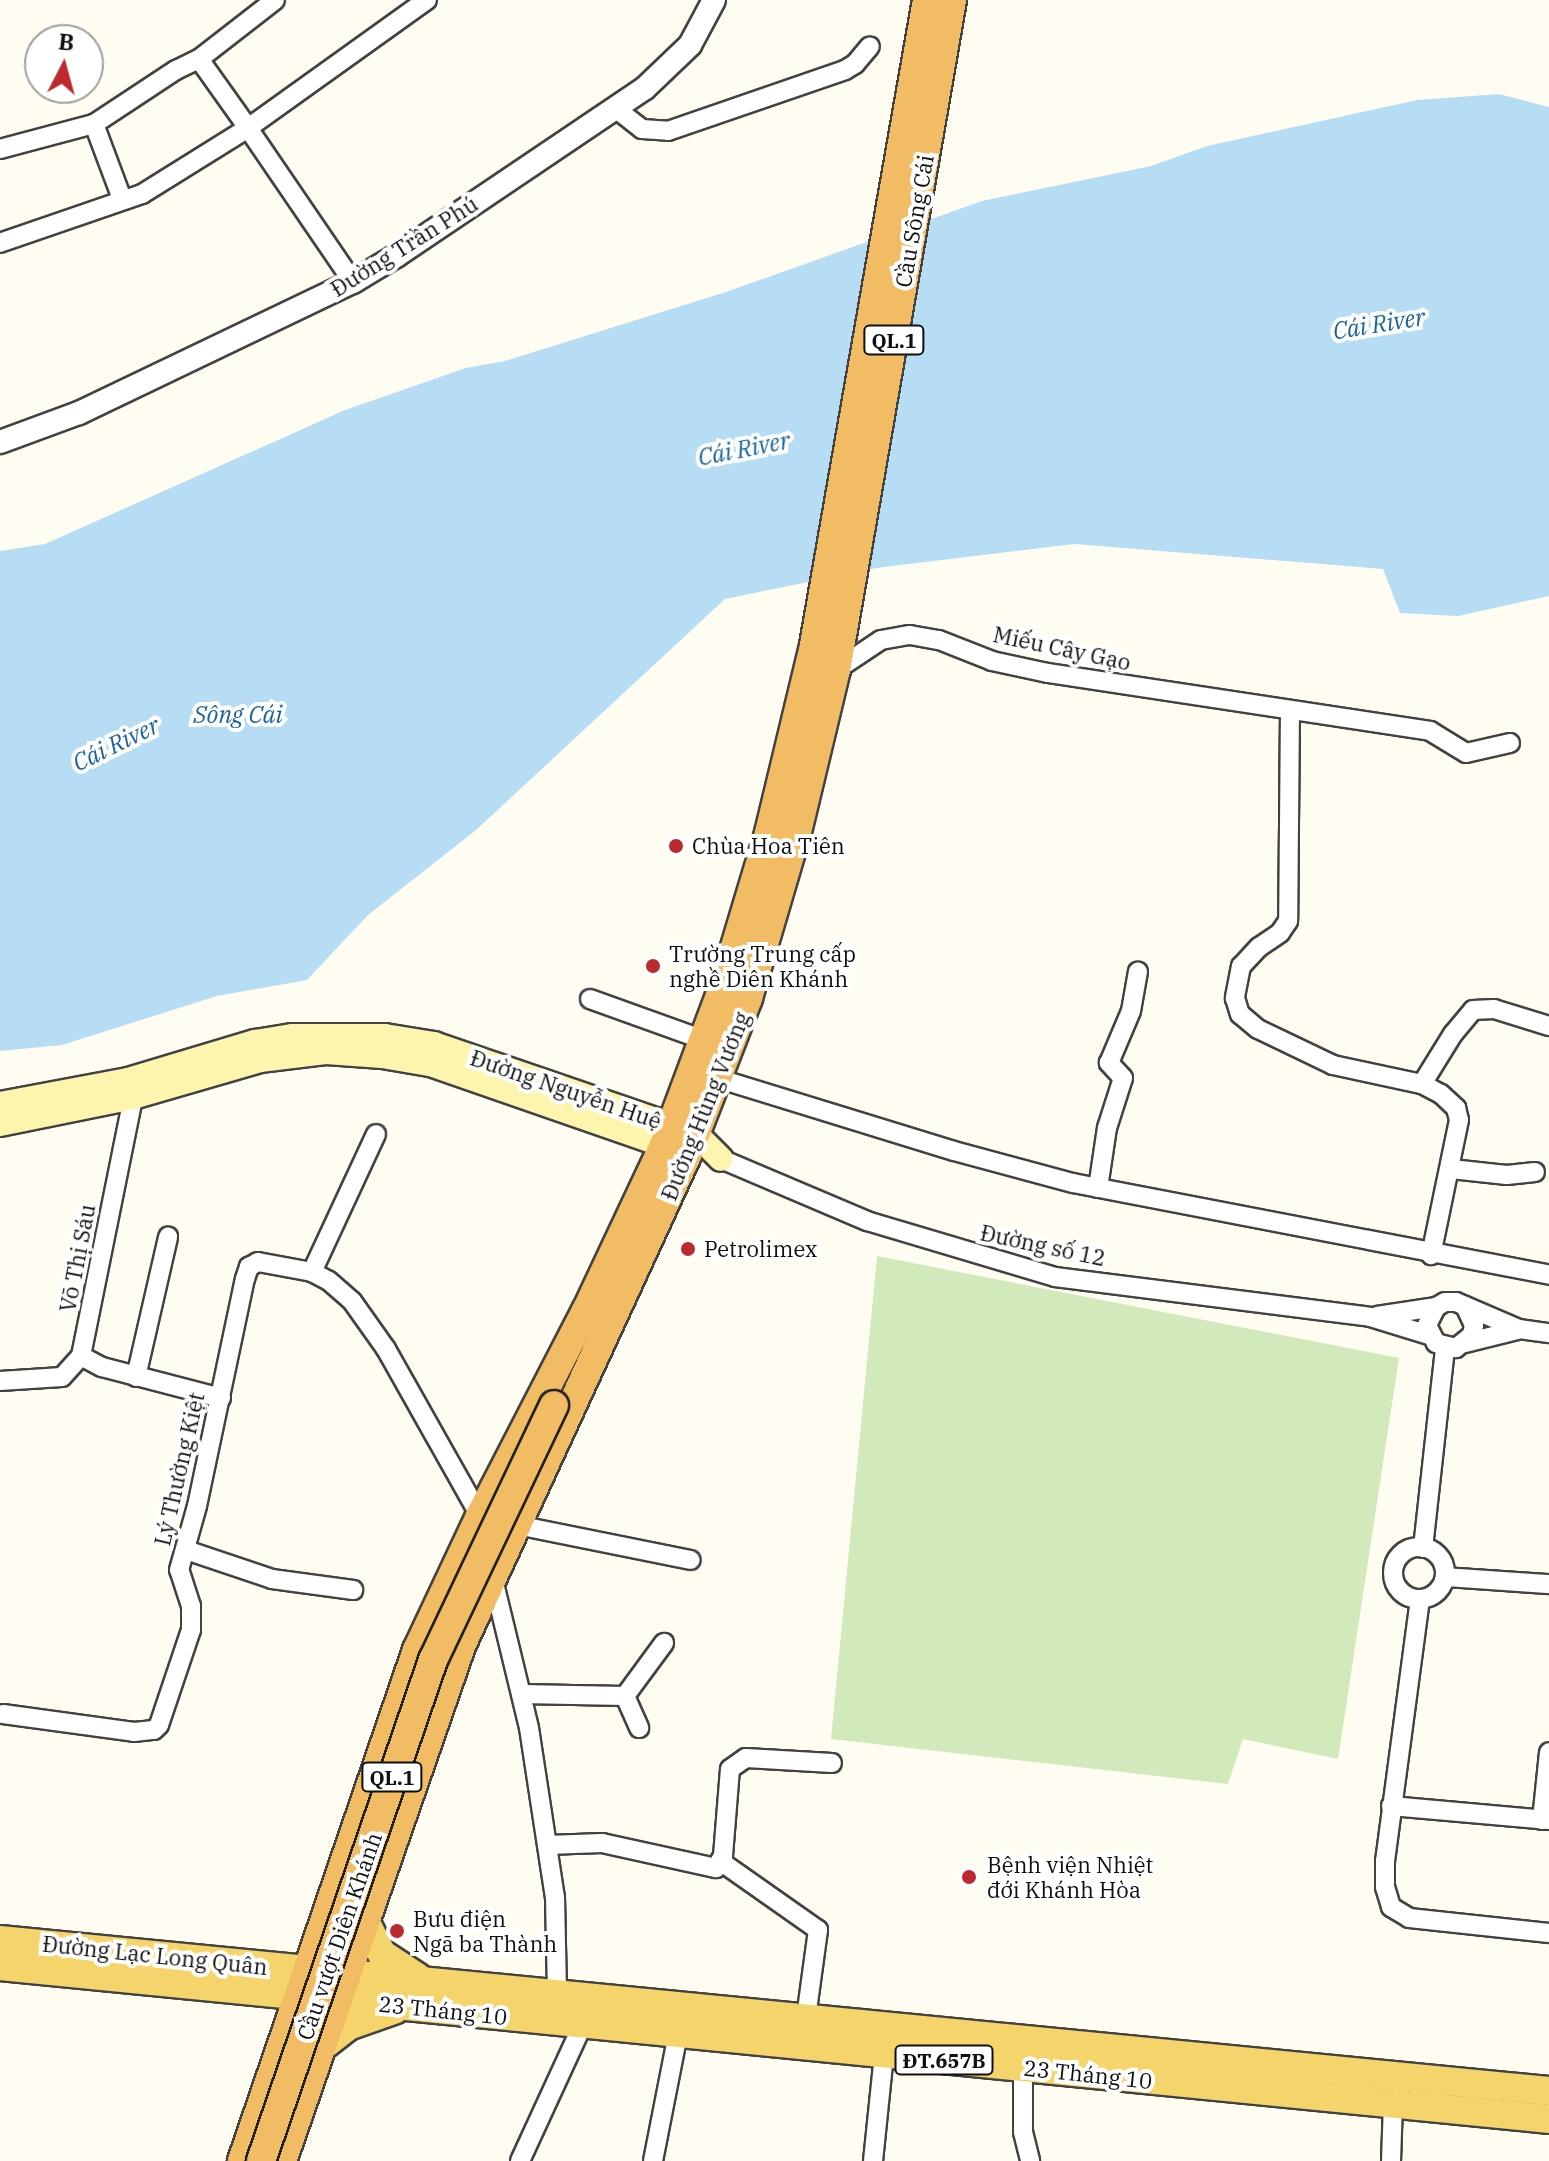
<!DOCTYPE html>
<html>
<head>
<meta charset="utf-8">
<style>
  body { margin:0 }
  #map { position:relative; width:1549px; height:2161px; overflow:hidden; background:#fffcf1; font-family:"IBM Plex Serif",serif }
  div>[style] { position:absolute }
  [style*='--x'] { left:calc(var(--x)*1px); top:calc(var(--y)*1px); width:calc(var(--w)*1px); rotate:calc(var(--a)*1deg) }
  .green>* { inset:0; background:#d2e9bb }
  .water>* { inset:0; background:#b7ddf5 }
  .roads { filter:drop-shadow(2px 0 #424242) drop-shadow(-2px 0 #424242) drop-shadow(0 2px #424242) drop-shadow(0 -2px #424242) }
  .minor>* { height:18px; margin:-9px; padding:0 9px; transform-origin:9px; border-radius:9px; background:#fff }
  .minor>.ring { margin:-9px; padding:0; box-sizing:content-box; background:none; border:18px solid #fff; border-radius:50% }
  .tertiary>* { height:22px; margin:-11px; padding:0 11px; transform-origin:11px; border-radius:11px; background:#fff }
  .secondary>* { height:24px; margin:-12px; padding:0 12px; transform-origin:12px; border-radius:12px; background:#fdf5ae }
  .primary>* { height:28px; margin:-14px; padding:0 14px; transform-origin:14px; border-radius:14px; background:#f5d56b }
  .trunk>* { height:28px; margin:-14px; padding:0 14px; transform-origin:14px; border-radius:14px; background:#f2bc64 }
  .bridges { filter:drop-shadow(2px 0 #202020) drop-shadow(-2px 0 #202020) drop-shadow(0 2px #202020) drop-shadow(0 -2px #202020) }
  .trunk-bridge>* { height:28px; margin:-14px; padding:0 14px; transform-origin:14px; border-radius:14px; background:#f2bc64 }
  .dots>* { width:22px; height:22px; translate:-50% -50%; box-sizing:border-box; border:4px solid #fff; border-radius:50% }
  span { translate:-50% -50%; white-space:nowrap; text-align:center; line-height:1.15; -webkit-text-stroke:8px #fff; paint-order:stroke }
  .shield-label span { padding:2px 6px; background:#fff; border:2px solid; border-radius:6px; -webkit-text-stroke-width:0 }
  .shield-label { font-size:20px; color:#0f0f0f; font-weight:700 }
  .street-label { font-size:22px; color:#0f0f0f }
  .poi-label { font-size:22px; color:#0f0f0f }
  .left { translate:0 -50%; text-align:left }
  .water-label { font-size:24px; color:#1a639e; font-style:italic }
  .north { position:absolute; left:24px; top:24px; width:80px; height:80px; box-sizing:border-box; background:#fff; border:2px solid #9f9f9f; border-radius:50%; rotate:6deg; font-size:22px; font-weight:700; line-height:32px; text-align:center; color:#0f0f0f }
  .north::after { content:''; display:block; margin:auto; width:28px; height:36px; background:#bc2a2f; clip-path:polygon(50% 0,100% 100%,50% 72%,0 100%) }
</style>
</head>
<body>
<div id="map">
  <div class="green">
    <i style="clip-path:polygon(877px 1256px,1399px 1358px,1338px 1759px,1243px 1739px,1228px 1784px,831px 1739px)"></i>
  </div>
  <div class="water">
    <i style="clip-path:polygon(1499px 94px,1549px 107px,1549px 596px,1458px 616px,1400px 613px,1383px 569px,1074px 544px,876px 568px,725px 599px,476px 830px,368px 915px,307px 980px,217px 996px,62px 1045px,0 1051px,0 551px,45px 544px,345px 410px,466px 368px,505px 361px,726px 292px,982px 201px,1151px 166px,1207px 146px,1417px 100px)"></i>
  </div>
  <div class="roads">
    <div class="minor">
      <i style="--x:199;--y:59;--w:96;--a:-37.8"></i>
      <i style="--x:615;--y:108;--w:34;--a:38"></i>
      <i style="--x:642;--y:129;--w:26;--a:4"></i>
      <i style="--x:668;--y:131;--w:187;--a:-19"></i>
      <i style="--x:845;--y:70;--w:12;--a:-31"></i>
      <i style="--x:855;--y:64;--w:23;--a:-50"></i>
      <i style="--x:94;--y:124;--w:80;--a:69.5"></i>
      <i style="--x:0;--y:149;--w:97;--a:-14.9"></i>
      <i style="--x:94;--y:124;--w:98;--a:-33.4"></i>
      <i style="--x:176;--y:70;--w:25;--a:-26"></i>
      <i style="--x:199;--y:59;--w:85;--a:54.6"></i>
      <i style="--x:248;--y:128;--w:125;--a:148.1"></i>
      <i style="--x:142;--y:194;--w:150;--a:161"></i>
      <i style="--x:353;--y:282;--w:186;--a:-124.3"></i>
      <i style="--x:248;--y:128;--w:220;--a:-35.6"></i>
      <i style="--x:836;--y:670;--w:54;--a:-33.7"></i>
      <i style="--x:881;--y:640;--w:29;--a:-10"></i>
      <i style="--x:910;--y:635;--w:29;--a:10"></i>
      <i style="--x:939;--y:640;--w:57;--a:21.6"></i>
      <i style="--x:992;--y:661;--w:57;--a:12.1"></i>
      <i style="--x:1048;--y:673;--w:386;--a:8.6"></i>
      <i style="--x:1430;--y:731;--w:42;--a:31.4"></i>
      <i style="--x:1466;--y:753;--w:45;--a:-12.8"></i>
      <i style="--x:1290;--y:710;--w:211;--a:90.5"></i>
      <i style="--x:1288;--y:921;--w:14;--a:124"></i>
      <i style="--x:1280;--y:933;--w:25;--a:146"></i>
      <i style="--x:1259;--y:947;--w:26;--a:133"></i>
      <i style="--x:1241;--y:966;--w:33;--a:101"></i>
      <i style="--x:1235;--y:998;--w:17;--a:73"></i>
      <i style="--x:1240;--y:1014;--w:23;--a:40"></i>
      <i style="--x:1258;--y:1029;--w:83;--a:25.6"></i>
      <i style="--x:1333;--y:1065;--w:91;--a:12.1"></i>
      <i style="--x:1422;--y:1084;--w:59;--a:-58.2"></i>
      <i style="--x:1453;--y:1034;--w:31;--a:-50"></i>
      <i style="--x:1473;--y:1010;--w:21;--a:-3"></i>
      <i style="--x:1494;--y:1009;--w:58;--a:17.2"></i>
      <i style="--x:590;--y:999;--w:121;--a:19.8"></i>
      <i style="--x:707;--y:1075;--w:258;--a:17.1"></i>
      <i style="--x:954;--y:1151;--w:123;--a:15.1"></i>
      <i style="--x:1073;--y:1183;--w:485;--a:10.9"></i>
      <i style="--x:1422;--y:1084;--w:21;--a:28"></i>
      <i style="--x:1441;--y:1094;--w:21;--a:43"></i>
      <i style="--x:1456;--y:1108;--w:12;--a:76"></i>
      <i style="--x:1459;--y:1120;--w:138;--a:101.7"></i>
      <i style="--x:721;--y:1159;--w:159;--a:23"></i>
      <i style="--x:867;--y:1221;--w:196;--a:16.6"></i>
      <i style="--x:1055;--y:1277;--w:318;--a:7.2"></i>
      <i style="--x:1370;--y:1317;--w:62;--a:17"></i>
      <i style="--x:1451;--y:1169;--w:56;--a:6.1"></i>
      <i style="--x:1507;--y:1175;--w:28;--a:-6"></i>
      <i style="--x:1098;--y:1188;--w:61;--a:-81.5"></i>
      <i style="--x:1107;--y:1128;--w:52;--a:-72.3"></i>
      <i style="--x:1123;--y:1078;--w:21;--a:-133"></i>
      <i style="--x:1109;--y:1063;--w:56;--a:-67.1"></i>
      <i style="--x:1131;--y:1011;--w:40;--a:-80"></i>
      <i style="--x:312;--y:1272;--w:152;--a:-65.1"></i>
      <i style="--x:1465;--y:1306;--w:21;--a:65"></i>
      <i style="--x:1474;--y:1325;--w:10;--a:101"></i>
      <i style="--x:1472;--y:1335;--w:21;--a:141"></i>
      <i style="--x:1456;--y:1348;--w:21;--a:-166"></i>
      <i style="--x:1436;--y:1343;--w:20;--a:-117"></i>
      <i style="--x:1427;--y:1325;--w:20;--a:-63"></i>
      <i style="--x:1436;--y:1307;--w:10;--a:-29"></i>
      <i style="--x:1445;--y:1302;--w:11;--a:0"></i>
      <i style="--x:1456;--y:1302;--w:69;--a:23.2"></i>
      <i style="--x:1519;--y:1329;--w:30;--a:8"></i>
      <i style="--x:1377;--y:1316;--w:60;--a:-8.7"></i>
      <i style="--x:1465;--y:1343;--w:54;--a:-14"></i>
      <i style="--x:81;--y:1356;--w:24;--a:28"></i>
      <i style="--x:102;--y:1367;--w:123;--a:14.6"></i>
      <i style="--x:136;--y:1377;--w:144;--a:-77.1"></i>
      <i style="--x:0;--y:1381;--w:62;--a:-3.7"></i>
      <i style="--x:62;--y:1377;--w:28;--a:-48"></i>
      <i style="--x:81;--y:1356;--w:264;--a:-78.6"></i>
      <i style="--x:133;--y:1097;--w:10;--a:-107"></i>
      <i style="--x:517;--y:1525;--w:177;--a:11.4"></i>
      <i class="ring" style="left:1393px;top:1547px;width:34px;height:34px"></i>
      <i style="--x:1423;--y:1548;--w:201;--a:-83.7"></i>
      <i style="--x:186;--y:1550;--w:91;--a:18.6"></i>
      <i style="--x:272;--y:1579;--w:82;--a:7.7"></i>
      <i style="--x:1445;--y:1577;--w:104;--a:3.9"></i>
      <i style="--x:493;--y:1579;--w:153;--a:76.4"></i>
      <i style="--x:529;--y:1728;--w:171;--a:81.3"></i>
      <i style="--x:555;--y:1897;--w:97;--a:88.8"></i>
      <i style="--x:1420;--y:1599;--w:264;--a:97.6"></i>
      <i style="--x:1385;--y:1861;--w:26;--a:90"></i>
      <i style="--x:1385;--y:1887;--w:21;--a:73"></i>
      <i style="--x:1391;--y:1907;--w:21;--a:31"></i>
      <i style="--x:1409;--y:1918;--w:141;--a:6.1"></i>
      <i style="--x:521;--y:1694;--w:104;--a:1.1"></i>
      <i style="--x:625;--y:1696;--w:35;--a:66"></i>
      <i style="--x:625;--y:1696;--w:66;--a:-53.7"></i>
      <i style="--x:3;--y:1714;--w:132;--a:7.8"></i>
      <i style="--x:134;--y:1732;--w:20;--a:-6"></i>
      <i style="--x:154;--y:1730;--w:7;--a:-45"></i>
      <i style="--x:159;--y:1725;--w:100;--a:-71.4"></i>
      <i style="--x:191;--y:1630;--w:24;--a:-90"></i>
      <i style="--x:191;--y:1606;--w:38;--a:-108"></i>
      <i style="--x:179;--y:1570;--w:66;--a:-74.3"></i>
      <i style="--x:197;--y:1506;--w:232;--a:-78.1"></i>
      <i style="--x:245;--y:1279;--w:13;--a:-72"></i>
      <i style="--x:249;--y:1267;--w:10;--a:-29"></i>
      <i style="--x:258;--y:1262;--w:55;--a:10.5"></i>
      <i style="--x:312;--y:1272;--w:19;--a:28"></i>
      <i style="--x:329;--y:1281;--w:30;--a:41"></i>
      <i style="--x:352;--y:1301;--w:59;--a:54.7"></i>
      <i style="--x:386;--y:1349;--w:192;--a:60.6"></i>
      <i style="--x:1391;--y:1806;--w:159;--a:5.1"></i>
      <i style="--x:1542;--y:1820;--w:68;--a:-84.1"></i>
      <i style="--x:547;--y:1845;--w:55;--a:-2.1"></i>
      <i style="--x:602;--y:1843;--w:117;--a:12.4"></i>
      <i style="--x:716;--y:1868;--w:14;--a:-60"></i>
      <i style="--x:723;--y:1856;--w:87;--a:-85.4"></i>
      <i style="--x:730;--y:1769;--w:19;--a:-35"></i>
      <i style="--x:746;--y:1758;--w:86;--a:3.3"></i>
      <i style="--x:720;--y:1861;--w:120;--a:35.1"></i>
      <i style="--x:818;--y:1930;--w:89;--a:97.8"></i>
      <i style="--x:1023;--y:2068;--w:64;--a:90"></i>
      <i style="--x:1023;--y:2132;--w:30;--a:76"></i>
      <i style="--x:520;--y:2161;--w:151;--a:-65.3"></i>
      <i style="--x:653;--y:2161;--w:129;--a:-78.9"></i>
      <i style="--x:873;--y:2161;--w:108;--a:-84.1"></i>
      <i style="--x:1391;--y:2161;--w:57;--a:-88"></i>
    </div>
    <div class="tertiary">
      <i style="--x:0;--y:442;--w:84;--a:-20.2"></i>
      <i style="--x:79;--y:413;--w:304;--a:-25.6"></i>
      <i style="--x:353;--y:282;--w:50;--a:-31.2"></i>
      <i style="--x:396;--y:256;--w:299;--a:-34"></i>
      <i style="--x:644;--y:89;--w:64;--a:-43.7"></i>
      <i style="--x:690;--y:45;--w:51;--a:-61.9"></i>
    </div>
    <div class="secondary">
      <i style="--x:0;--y:1104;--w:130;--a:-10.6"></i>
      <i style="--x:128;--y:1080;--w:133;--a:-16.7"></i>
      <i style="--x:255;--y:1042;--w:37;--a:-9"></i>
      <i style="--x:292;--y:1036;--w:93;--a:0"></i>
      <i style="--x:385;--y:1036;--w:50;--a:9.3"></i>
      <i style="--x:434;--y:1044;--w:250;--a:18.9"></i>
      <i style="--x:671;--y:1125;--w:27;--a:20"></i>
      <i style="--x:696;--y:1134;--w:35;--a:45"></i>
      <i style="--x:0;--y:1124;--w:136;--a:-11.5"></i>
      <i style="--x:133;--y:1097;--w:132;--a:-16.2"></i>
      <i style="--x:260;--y:1060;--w:66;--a:-6.9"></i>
      <i style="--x:326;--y:1052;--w:56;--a:4.1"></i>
      <i style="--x:382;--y:1056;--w:49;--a:9.5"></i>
      <i style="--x:430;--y:1064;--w:266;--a:19.1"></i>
    </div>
    <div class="primary">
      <i style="--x:365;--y:1921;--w:37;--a:63"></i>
      <i style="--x:382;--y:1954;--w:42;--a:33.3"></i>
      <i style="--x:0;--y:1940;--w:1556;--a:5.57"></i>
      <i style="--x:0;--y:1966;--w:1557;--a:5.64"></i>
      <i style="--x:324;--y:2045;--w:31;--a:-38"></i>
      <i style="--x:348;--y:2026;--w:49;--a:-19.2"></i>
    </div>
    <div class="trunk">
      <i style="--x:242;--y:2161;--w:540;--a:-71.1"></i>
      <i style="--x:417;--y:1650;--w:148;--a:-64.8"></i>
      <i style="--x:480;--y:1516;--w:231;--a:-62.7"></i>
      <i style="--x:586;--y:1311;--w:183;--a:-64.8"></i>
      <i style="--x:664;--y:1145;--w:165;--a:-69.5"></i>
      <i style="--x:722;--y:990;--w:164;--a:-73.3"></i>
      <i style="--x:769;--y:833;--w:193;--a:-76.5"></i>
      <i style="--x:814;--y:645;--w:655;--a:-80.06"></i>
      <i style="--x:282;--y:2161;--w:545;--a:-70.83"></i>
      <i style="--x:461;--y:1646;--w:543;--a:-65.28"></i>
      <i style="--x:688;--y:1153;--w:166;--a:-68.8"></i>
      <i style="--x:748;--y:998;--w:173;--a:-73.6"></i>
      <i style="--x:797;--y:832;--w:167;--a:-76.5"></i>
      <i style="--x:836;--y:670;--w:680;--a:-80.18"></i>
    </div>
  </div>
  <div class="bridges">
    <div class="trunk-bridge">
      <i style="--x:261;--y:2161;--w:530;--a:-71.05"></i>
      <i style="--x:433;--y:1660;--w:282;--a:-64.6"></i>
    </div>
  </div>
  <div class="dots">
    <i style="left:676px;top:846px;background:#bc2a2f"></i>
    <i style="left:653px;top:966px;background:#bc2a2f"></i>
    <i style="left:688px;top:1249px;background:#bc2a2f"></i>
    <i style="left:969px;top:1877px;background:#bc2a2f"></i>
    <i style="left:397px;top:1931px;background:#bc2a2f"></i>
  </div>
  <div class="shield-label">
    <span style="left:894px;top:340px">QL.1</span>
    <span style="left:392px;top:1777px">QL.1</span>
    <span style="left:944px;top:2060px">ĐT.657B</span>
  </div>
  <div class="street-label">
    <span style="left:914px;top:221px;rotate:-80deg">Cầu Sông Cái</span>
    <span style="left:404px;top:246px;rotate:-32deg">Đường Trần Phú</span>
    <span style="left:1062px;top:648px;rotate:12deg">Miếu Cây Gạo</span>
    <span style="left:566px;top:1089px;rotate:19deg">Đường Nguyễn Huệ</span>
    <span style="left:705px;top:1106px;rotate:-68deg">Đường Hùng Vương</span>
    <span style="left:1043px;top:1245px;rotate:12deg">Đường số 12</span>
    <span style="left:77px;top:1258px;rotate:-79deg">Võ Thị Sáu</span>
    <span style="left:179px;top:1469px;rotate:-77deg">Lý Thường Kiệt</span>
    <span style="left:339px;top:1936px;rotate:-71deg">Cầu vượt Diên Khánh</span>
    <span style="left:155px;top:1955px;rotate:6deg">Đường Lạc Long Quân</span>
    <span style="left:443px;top:2010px;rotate:6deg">23 Tháng 10</span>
    <span style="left:1088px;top:2074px;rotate:6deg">23 Tháng 10</span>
  </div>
  <div class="poi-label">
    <span class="left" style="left:692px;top:846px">Chùa Hoa Tiên</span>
    <span class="left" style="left:669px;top:966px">Trường Trung cấp<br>nghề Diên Khánh</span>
    <span class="left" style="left:704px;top:1249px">Petrolimex</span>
    <span class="left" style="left:987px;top:1877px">Bệnh viện Nhiệt<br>đới Khánh Hòa</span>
    <span class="left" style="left:413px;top:1931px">Bưu điện<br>Ngã ba Thành</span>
  </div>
  <div class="water-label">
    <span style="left:1379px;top:324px;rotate:-9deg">Cái River</span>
    <span style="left:744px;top:449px;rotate:-11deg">Cái River</span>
    <span style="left:238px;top:715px">Sông Cái</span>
    <span style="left:116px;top:744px;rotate:-26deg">Cái River</span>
  </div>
  <div class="north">B</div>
</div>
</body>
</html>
